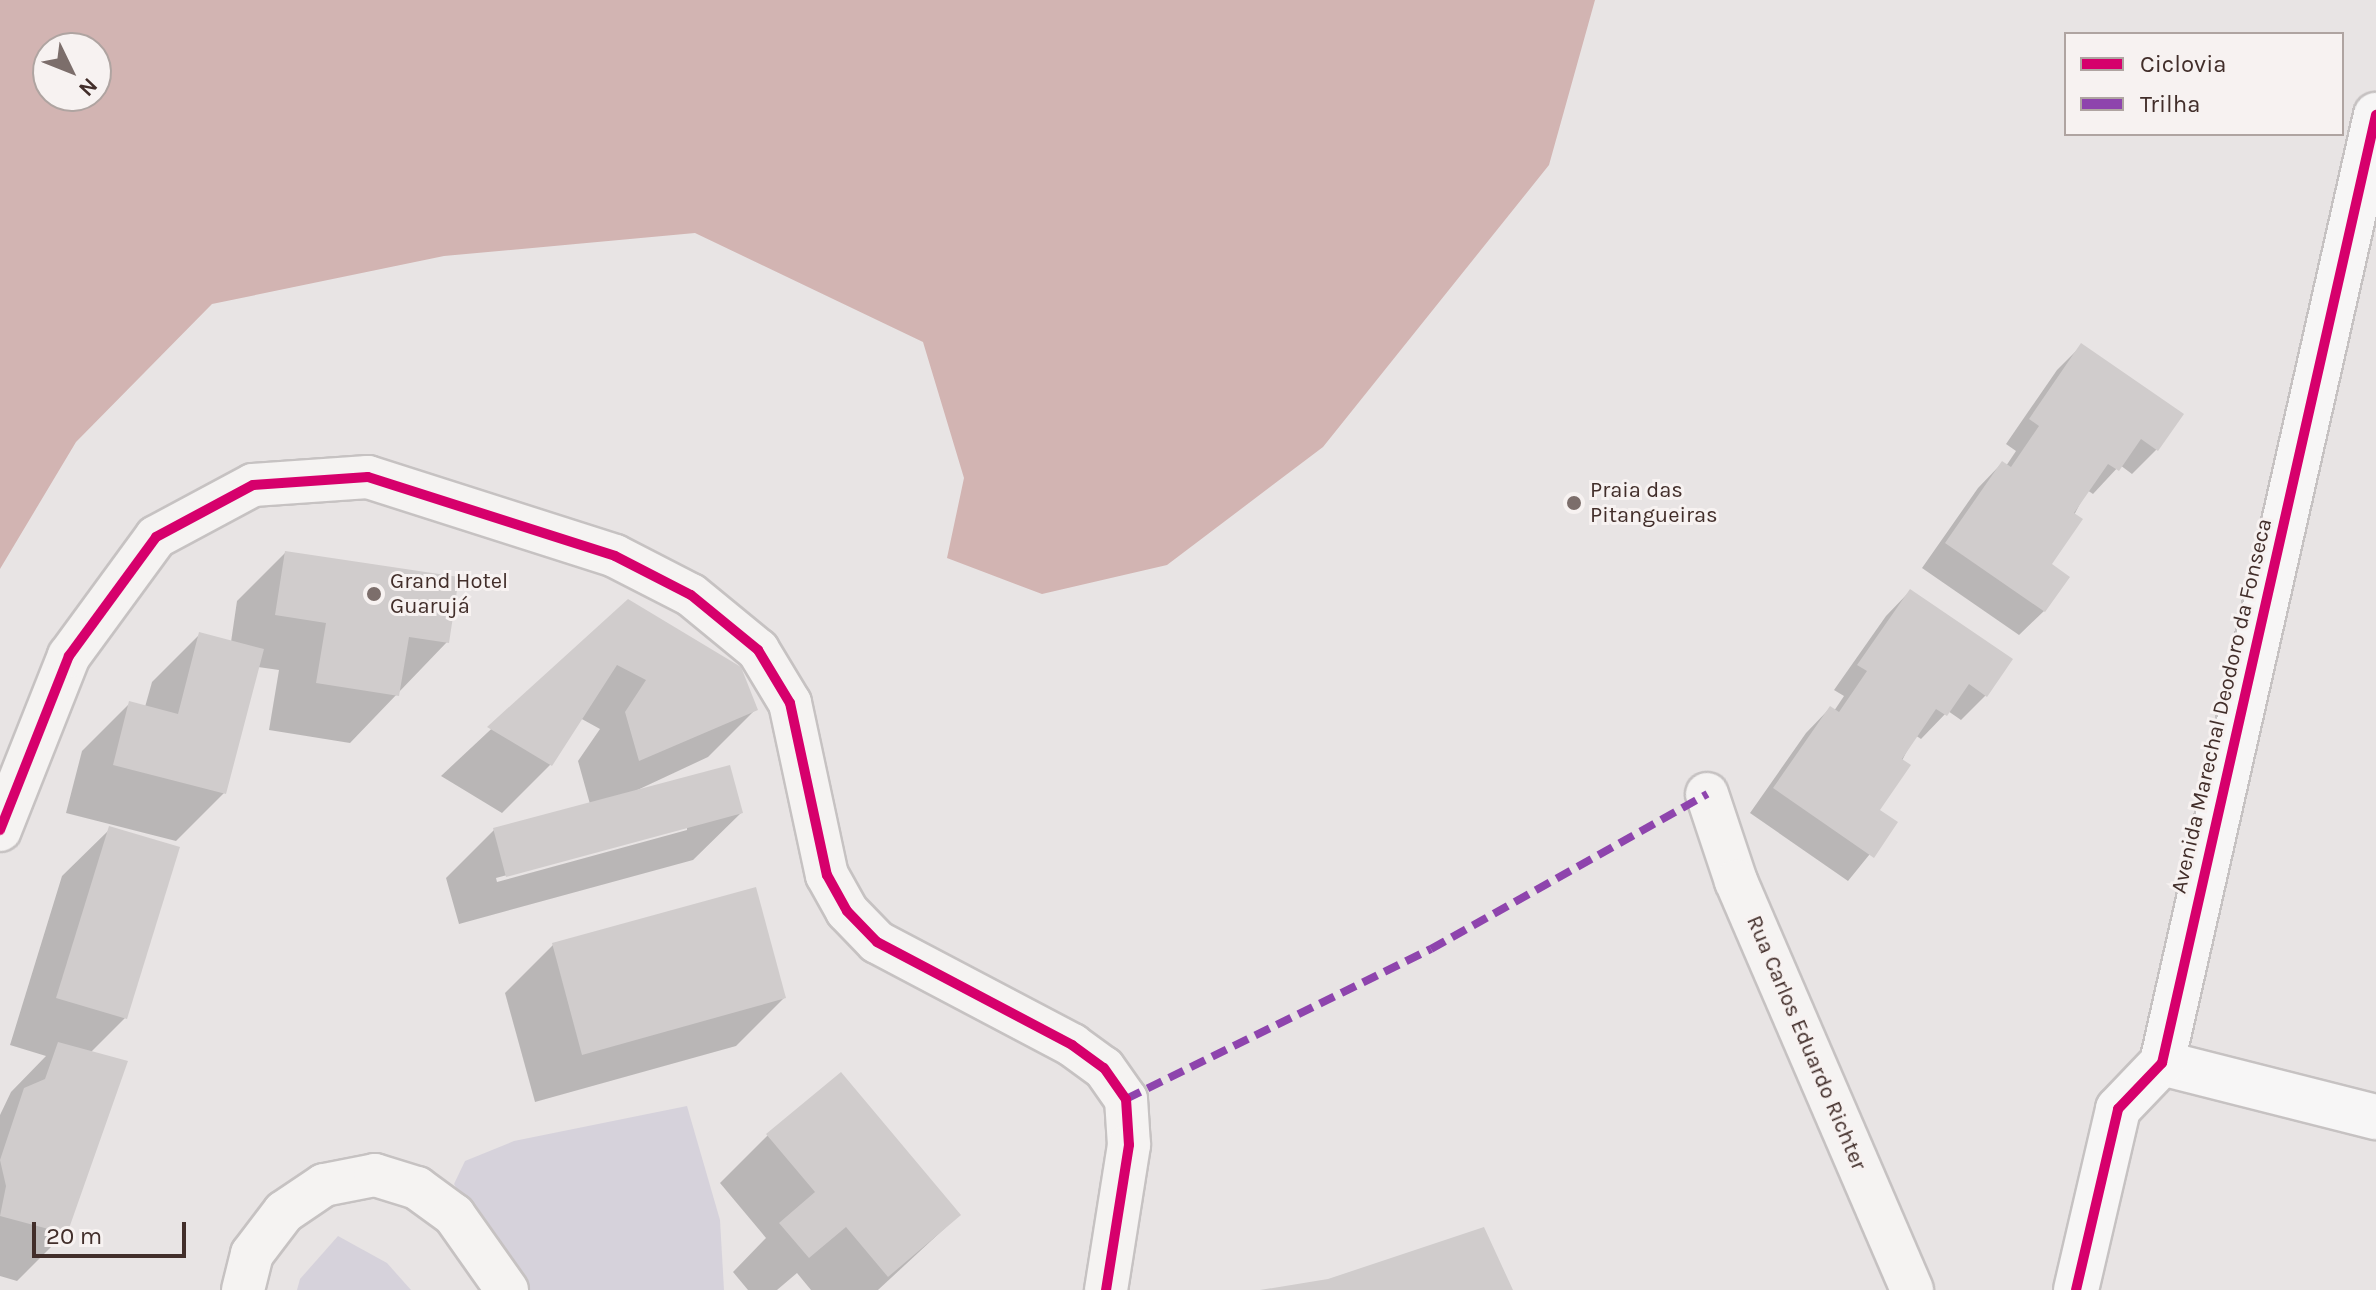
<!DOCTYPE html>
<html>
<head>
<meta charset="utf-8">
<style>
  body { margin:0 }
  #map { position:relative; width:2376px; height:1290px; overflow:hidden; background:#e8e4e4; font-family:Karla,sans-serif }
  div>[style] { position:absolute }
  [style*='--x'] { left:calc(var(--x)*1px); top:calc(var(--y)*1px); width:calc(var(--w)*1px); rotate:calc(var(--a)*1deg) }
  .green>* { inset:0; background:#d6d2db }
  .water>* { inset:0; background:#d2b4b2 }
  .shadow>* { inset:0; background:#0003 }
  .building>* { inset:0; background:#d0cccc }
  .roads { filter:drop-shadow(2px 0 #c6c2c2) drop-shadow(-2px 0 #c6c2c2) drop-shadow(0 2px #c6c2c2) drop-shadow(0 -2px #c6c2c2) }
  .street>* { height:42px; margin:-21px; padding:0 21px; transform-origin:21px; border-radius:21px; background:#f5f3f2 }
  .secondary>* { height:44px; margin:-22px; padding:0 22px; transform-origin:22px; border-radius:22px; background:#f7f6f6 }
  .quiet>* { height:8px; margin-top:-4px; transform-origin:0; background:repeating-linear-gradient(90deg,#8e44ad 0 16px,transparent 0 24px) }
  .cycleway>* { height:10px; margin:-5px; padding:0 5px; transform-origin:5px; border-radius:5px; background:#d6006c }
  .dots>* { width:22px; height:22px; translate:-50% -50%; box-sizing:border-box; border:4px solid #f7f2f1; border-radius:50% }
  span { translate:-50% -50%; white-space:nowrap; text-align:center; line-height:1.15; -webkit-text-stroke:6px #f7f2f1; paint-order:stroke }
  .poi-label { font-size:22px; color:#422e2a }
  .left { translate:0 -50%; text-align:left }
  .street-label { font-size:22px; color:#422e2a }
  .legend { position:absolute; left:2064px; top:32px; width:280px; height:104px; box-sizing:border-box; background:#f7f2f1; border:2px solid #afa4a1; margin:0; padding:10px 14px; list-style:none; font-size:24px; color:#422e2a }
  .legend li { display:flex; align-items:center; gap:16px; height:40px }
  .legend b { width:40px; border:2px solid #afa4a1 }
  .north { position:absolute; left:32px; top:32px; width:80px; height:80px; box-sizing:border-box; background:#f7f2f1; border:2px solid #afa4a1; border-radius:50%; rotate:133deg; font-size:22px; font-weight:700; line-height:32px; text-align:center; color:#422e2a }
  .north::after { content:''; display:block; margin:auto; width:28px; height:36px; background:#7c6e6b; clip-path:polygon(50% 0,100% 100%,50% 72%,0 100%) }
  .scale { position:absolute; left:32px; top:1222px; width:154px; height:36px; box-sizing:border-box; border:4px solid #422e2a; border-top:0; padding-left:10px; font-size:24px; line-height:28px; white-space:nowrap; color:#422e2a; -webkit-text-stroke:6px #f7f2f1; paint-order:stroke }
</style>
</head>
<body>
<div id="map">
  <div class="green">
    <i style="clip-path:polygon(687px 1106px,720px 1220px,724px 1290px,512px 1290px,454px 1184px,465px 1161px,514px 1141px)"></i>
    <i style="clip-path:polygon(338px 1236px,387px 1263px,411px 1290px,297px 1290px,300px 1279px)"></i>
  </div>
  <div class="water">
    <i style="clip-path:polygon(evenodd,0 0,1595px 0,1549px 165px,1323px 447px,1167px 565px,1042px 594px,947px 558px,964px 478px,923px 342px,695px 233px,444px 256px,212px 304px,76px 442px,0 569px,0 0,48px 48px,96px 48px,96px 96px,48px 96px,48px 48px)"></i>
  </div>
  <div class="shadow">
    <i style="clip-path:polygon(2082px 345px,2157px 449px,2132px 474px,2120px 465px,2093px 494px,2087px 490px,2049px 564px,2044px 611px,2019px 635px,1922px 568px,1978px 488px,2002px 463px,2006px 466px,2016px 451px,2006px 444px,2057px 370px)"></i>
    <i style="clip-path:polygon(285px 553px,447px 642px,350px 743px,269px 730px,279px 670px,258px 667px,224px 793px,176px 841px,66px 813px,82px 751px,130px 703px,145px 707px,152px 682px,200px 634px,231px 642px,237px 601px)"></i>
    <i style="clip-path:polygon(1910px 591px,1986px 695px,1961px 720px,1948px 711px,1921px 739px,1915px 735px,1877px 810px,1895px 823px,1848px 881px,1750px 813px,1806px 733px,1830px 708px,1834px 711px,1844px 696px,1834px 690px,1886px 616px)"></i>
    <i style="clip-path:polygon(evenodd,628px 601px,756px 709px,708px 757px,631px 793px,741px 813px,693px 860px,459px 924px,446px 878px,494px 830px,590px 804px,578px 761px,600px 729px,580px 718px,550px 765px,502px 813px,441px 776px,628px 601px,687px 826px,687px 830px,497px 882px,496px 878px,687px 826px)"></i>
    <i style="clip-path:polygon(110px 829px,125px 1018px,90px 1053px,65px 1233px,17px 1281px,0 1276px,0 1115px,11px 1092px,46px 1056px,10px 1045px,62px 876px)"></i>
    <i style="clip-path:polygon(553px 945px,784px 998px,736px 1046px,535px 1102px,505px 993px)"></i>
    <i style="clip-path:polygon(768px 1135px,959px 1215px,878px 1290px,811px 1290px,797px 1273px,777px 1290px,748px 1290px,733px 1272px,766px 1238px,720px 1183px)"></i>
  </div>
  <div class="building">
    <i style="clip-path:polygon(2081px 343px,2184px 414px,2158px 451px,2141px 439px,2119px 471px,2108px 464px,2074px 513px,2083px 519px,2052px 564px,2070px 577px,2045px 612px,1945px 543px,2002px 461px,2011px 467px,2039px 426px,2029px 419px)"></i>
    <i style="clip-path:polygon(285px 551px,459px 577px,449px 643px,409px 637px,399px 696px,316px 683px,326px 623px,275px 615px)"></i>
    <i style="clip-path:polygon(1910px 589px,2013px 659px,1987px 697px,1969px 684px,1947px 716px,1936px 709px,1902px 759px,1911px 765px,1880px 810px,1898px 822px,1874px 858px,1773px 788px,1830px 706px,1839px 712px,1867px 671px,1857px 665px)"></i>
    <i style="clip-path:polygon(628px 599px,741px 667px,758px 710px,639px 761px,625px 712px,646px 680px,617px 665px,552px 766px,487px 727px)"></i>
    <i style="clip-path:polygon(199px 632px,264px 649px,226px 794px,113px 765px,129px 701px,178px 714px)"></i>
    <i style="clip-path:polygon(730px 765px,743px 813px,506px 877px,493px 828px)"></i>
    <i style="clip-path:polygon(109px 826px,180px 847px,127px 1019px,56px 998px)"></i>
    <i style="clip-path:polygon(756px 887px,786px 998px,582px 1055px,552px 943px)"></i>
    <i style="clip-path:polygon(58px 1042px,128px 1061px,67px 1234px,0 1216px,6px 1186px,0 1160px,24px 1088px,45px 1079px)"></i>
    <i style="clip-path:polygon(841px 1072px,961px 1215px,888px 1277px,846px 1227px,809px 1258px,779px 1223px,815px 1192px,766px 1134px)"></i>
    <i style="clip-path:polygon(1484px 1227px,1513px 1290px,1260px 1290px,1328px 1279px)"></i>
  </div>
  <div class="roads">
    <div class="street">
      <i style="--x:1707;--y:794;--w:92;--a:71.6"></i>
      <i style="--x:1736;--y:881;--w:445;--a:66.7"></i>
      <i style="--x:0;--y:830;--w:187;--a:-68.4"></i>
      <i style="--x:69;--y:656;--w:147;--a:-53.8"></i>
      <i style="--x:156;--y:537;--w:110;--a:-28.2"></i>
      <i style="--x:253;--y:485;--w:115;--a:-4"></i>
      <i style="--x:368;--y:477;--w:259;--a:17.7"></i>
      <i style="--x:615;--y:556;--w:85;--a:27.2"></i>
      <i style="--x:691;--y:595;--w:87;--a:39.4"></i>
      <i style="--x:758;--y:650;--w:62;--a:58.9"></i>
      <i style="--x:790;--y:703;--w:176;--a:77.9"></i>
      <i style="--x:827;--y:875;--w:41;--a:60.9"></i>
      <i style="--x:847;--y:911;--w:43;--a:45.9"></i>
      <i style="--x:877;--y:942;--w:221;--a:27.8"></i>
      <i style="--x:1072;--y:1045;--w:39;--a:36"></i>
      <i style="--x:1104;--y:1068;--w:38;--a:55"></i>
      <i style="--x:1126;--y:1099;--w:46;--a:86.3"></i>
      <i style="--x:1129;--y:1145;--w:147;--a:99"></i>
      <i style="--x:243;--y:1290;--w:37;--a:-76"></i>
      <i style="--x:252;--y:1254;--w:53;--a:-52.7"></i>
      <i style="--x:284;--y:1212;--w:48;--a:-34"></i>
      <i style="--x:324;--y:1185;--w:52;--a:-11.1"></i>
      <i style="--x:375;--y:1175;--w:44;--a:17.2"></i>
      <i style="--x:417;--y:1188;--w:46;--a:36.1"></i>
      <i style="--x:454;--y:1215;--w:92;--a:54.8"></i>
    </div>
    <div class="secondary">
      <i style="--x:2162;--y:1063;--w:221;--a:14.2"></i>
      <i style="--x:2076;--y:1290;--w:186;--a:-76.9"></i>
      <i style="--x:2118;--y:1109;--w:64;--a:-46.3"></i>
      <i style="--x:2162;--y:1063;--w:972;--a:-77.28"></i>
    </div>
  </div>
  <div class="quiet">
    <i style="--x:1126;--y:1099;--w:340;--a:-26.2"></i>
    <i style="--x:1431;--y:949;--w:317;--a:-29.3"></i>
  </div>
  <div class="cycleway">
    <i style="--x:0;--y:830;--w:187;--a:-68.4"></i>
    <i style="--x:69;--y:656;--w:147;--a:-53.8"></i>
    <i style="--x:156;--y:537;--w:110;--a:-28.2"></i>
    <i style="--x:253;--y:485;--w:115;--a:-4"></i>
    <i style="--x:368;--y:477;--w:259;--a:17.7"></i>
    <i style="--x:615;--y:556;--w:85;--a:27.2"></i>
    <i style="--x:691;--y:595;--w:87;--a:39.4"></i>
    <i style="--x:758;--y:650;--w:62;--a:58.9"></i>
    <i style="--x:790;--y:703;--w:176;--a:77.9"></i>
    <i style="--x:827;--y:875;--w:41;--a:60.9"></i>
    <i style="--x:847;--y:911;--w:43;--a:45.9"></i>
    <i style="--x:877;--y:942;--w:221;--a:27.8"></i>
    <i style="--x:1072;--y:1045;--w:39;--a:36"></i>
    <i style="--x:1104;--y:1068;--w:38;--a:55"></i>
    <i style="--x:1126;--y:1099;--w:46;--a:86.3"></i>
    <i style="--x:1129;--y:1145;--w:147;--a:99"></i>
    <i style="--x:2076;--y:1290;--w:186;--a:-76.9"></i>
    <i style="--x:2118;--y:1109;--w:64;--a:-46.3"></i>
    <i style="--x:2162;--y:1063;--w:972;--a:-77.28"></i>
  </div>
  <div class="dots">
    <i style="left:1574px;top:503px;background:#7c6e6b"></i>
    <i style="left:374px;top:594px;background:#7c6e6b"></i>
  </div>
  <div class="poi-label">
    <span class="left" style="left:1590px;top:503px">Praia das<br>Pitangueiras</span>
    <span class="left" style="left:390px;top:594px">Grand Hotel<br>Guarujá</span>
  </div>
  <div class="street-label">
    <span style="left:2222px;top:706px;rotate:-77deg">Avenida Marechal Deodoro da Fonseca</span>
    <span style="left:1806px;top:1043px;rotate:67deg">Rua Carlos Eduardo Richter</span>
  </div>
  <ul class="legend">
  <li><b style="height:10px;background:#d6006c"></b>Ciclovia</li>
  <li><b style="height:10px;background:#8e44ad"></b>Trilha</li>
  </ul>
  <div class="north">N</div>
  <div class="scale">20 m</div>
</div>
</body>
</html>
